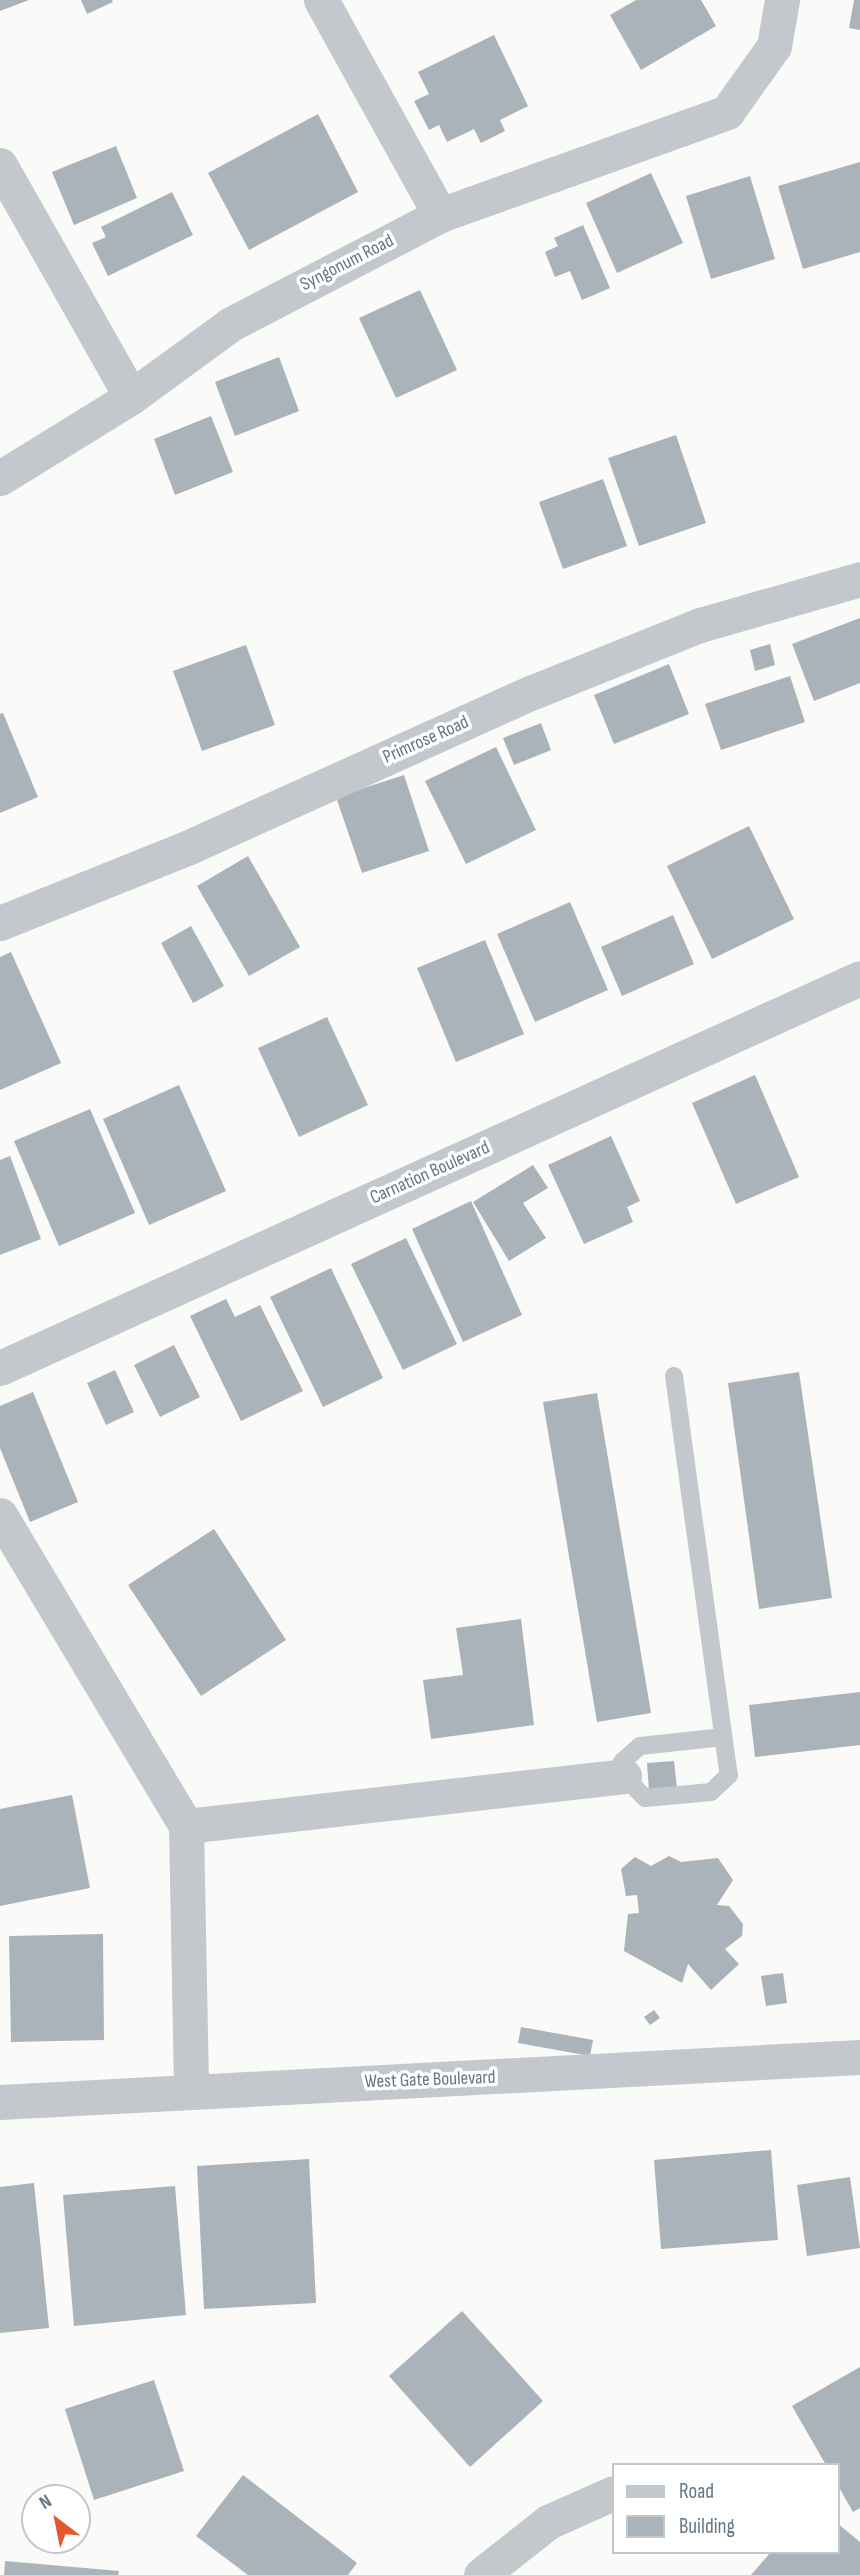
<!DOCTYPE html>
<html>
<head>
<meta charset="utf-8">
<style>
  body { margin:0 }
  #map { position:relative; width:860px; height:2575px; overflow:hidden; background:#fafaf8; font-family:"Sofia Sans Condensed",sans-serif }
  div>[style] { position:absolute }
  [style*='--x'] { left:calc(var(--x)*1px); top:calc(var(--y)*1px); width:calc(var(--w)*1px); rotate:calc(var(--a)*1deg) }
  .building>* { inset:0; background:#aab3b9 }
  .service>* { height:18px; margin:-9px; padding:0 9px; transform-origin:9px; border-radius:9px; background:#c3c8cc }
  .minor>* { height:35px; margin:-17.5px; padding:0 17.5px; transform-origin:17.5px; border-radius:17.5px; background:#c3c8cc }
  span { translate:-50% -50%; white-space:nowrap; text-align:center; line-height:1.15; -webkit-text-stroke:7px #fff; paint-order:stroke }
  .street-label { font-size:19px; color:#657683 }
  .legend { position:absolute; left:612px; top:2463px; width:228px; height:91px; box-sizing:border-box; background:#fff; border:2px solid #c1c8cd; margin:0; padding:9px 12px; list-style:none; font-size:21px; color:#657683 }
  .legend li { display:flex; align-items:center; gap:14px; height:35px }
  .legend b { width:35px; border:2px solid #c1c8cd }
  .north { position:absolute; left:21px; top:2484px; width:70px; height:70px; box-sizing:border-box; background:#fff; border:2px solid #c1c8cd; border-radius:50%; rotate:328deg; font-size:19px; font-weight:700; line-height:28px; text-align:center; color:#657683 }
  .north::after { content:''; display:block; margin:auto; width:24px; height:32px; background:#e4572e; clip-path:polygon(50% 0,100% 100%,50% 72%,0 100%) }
</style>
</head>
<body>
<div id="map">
  <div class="building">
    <i style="clip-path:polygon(0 0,29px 0,0 11px)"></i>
    <i style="clip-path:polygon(81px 0,112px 0,113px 2px,87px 14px)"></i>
    <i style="clip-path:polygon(636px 0,701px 0,716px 26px,641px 70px,610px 15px)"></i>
    <i style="clip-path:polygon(854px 0,860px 0,860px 30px,849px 28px)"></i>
    <i style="clip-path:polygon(494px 35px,528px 106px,500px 120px,505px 131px,481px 143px,474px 129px,447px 142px,439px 125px,429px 130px,414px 101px,429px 94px,418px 72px)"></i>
    <i style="clip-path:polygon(318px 114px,358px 192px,249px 250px,208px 173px)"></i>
    <i style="clip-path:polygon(116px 146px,137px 198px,74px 225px,52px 172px)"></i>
    <i style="clip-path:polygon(860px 162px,860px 252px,803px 269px,778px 186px)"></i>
    <i style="clip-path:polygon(651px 173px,683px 243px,617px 273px,586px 203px)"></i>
    <i style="clip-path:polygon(750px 176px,775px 259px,711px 279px,686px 196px)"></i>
    <i style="clip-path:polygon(172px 192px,193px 235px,108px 276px,92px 243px,106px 237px,101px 227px)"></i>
    <i style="clip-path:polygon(583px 225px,610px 288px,582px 300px,570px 271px,555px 277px,545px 252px,558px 246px,554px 238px)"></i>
    <i style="clip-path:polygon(420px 290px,457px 370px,396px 398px,359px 318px)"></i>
    <i style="clip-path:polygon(279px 357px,299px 411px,235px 436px,215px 382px)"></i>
    <i style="clip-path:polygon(211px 416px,233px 472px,175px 495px,154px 439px)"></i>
    <i style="clip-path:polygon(676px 435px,706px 523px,639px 546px,608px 458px)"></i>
    <i style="clip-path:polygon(603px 479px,627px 546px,563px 569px,539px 502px)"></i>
    <i style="clip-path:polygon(860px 618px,860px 683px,814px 701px,792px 644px)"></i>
    <i style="clip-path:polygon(770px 644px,775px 665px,755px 671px,750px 650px)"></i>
    <i style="clip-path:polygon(246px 645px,275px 725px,202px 751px,173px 671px)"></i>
    <i style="clip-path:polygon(669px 664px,689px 714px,614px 744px,594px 695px)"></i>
    <i style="clip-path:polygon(790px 676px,805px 722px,721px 750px,705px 704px)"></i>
    <i style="clip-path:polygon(3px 713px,38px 797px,0 813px,0 714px)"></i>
    <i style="clip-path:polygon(541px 723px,551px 750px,514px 765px,503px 738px)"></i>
    <i style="clip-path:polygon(496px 747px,536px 830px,466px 864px,425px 781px)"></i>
    <i style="clip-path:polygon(404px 775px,429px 851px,362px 873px,336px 797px)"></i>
    <i style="clip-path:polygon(749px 826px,794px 919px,712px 959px,667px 866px)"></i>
    <i style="clip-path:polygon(248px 856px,300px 947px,249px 976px,197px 886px)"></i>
    <i style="clip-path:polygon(570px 902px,608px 990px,535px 1022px,497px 934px)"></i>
    <i style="clip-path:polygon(673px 915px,694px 964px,622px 996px,601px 947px)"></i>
    <i style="clip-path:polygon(191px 926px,224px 986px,193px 1003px,161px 943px)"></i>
    <i style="clip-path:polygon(485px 940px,524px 1034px,456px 1062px,417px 968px)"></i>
    <i style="clip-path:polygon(11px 952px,61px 1063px,0 1090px,0 957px)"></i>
    <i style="clip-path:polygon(327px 1017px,368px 1105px,299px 1137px,258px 1048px)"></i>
    <i style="clip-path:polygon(755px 1075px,799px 1177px,736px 1204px,692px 1103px)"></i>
    <i style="clip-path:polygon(179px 1085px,226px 1191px,149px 1225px,103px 1119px)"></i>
    <i style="clip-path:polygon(90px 1109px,135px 1213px,59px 1246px,14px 1141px)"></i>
    <i style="clip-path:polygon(611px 1136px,640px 1201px,627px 1207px,633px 1222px,584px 1244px,548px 1165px)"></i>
    <i style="clip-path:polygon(10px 1156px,41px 1239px,0 1255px,0 1160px)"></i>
    <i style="clip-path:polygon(533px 1165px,548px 1188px,523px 1203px,546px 1238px,509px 1261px,473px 1202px)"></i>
    <i style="clip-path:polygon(471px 1201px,522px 1315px,463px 1342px,412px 1229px)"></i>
    <i style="clip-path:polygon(406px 1238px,457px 1344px,403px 1370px,351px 1264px)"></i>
    <i style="clip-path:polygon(331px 1268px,383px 1378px,323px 1407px,270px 1297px)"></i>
    <i style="clip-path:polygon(226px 1299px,235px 1317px,260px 1305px,303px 1391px,241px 1421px,190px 1316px)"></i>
    <i style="clip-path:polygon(174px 1345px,200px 1397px,160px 1417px,134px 1365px)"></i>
    <i style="clip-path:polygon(115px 1370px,134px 1412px,106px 1425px,87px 1383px)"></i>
    <i style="clip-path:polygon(799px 1372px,832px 1598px,759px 1609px,728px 1383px)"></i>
    <i style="clip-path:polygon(33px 1392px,78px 1502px,30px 1522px,0 1448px,0 1406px)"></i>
    <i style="clip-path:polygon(597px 1393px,651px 1713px,597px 1722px,543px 1402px)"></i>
    <i style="clip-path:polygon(214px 1529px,286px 1640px,201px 1696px,128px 1585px)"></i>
    <i style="clip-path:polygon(521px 1619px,534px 1725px,431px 1739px,423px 1680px,463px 1675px,456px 1628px)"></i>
    <i style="clip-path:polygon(860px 1692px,860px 1745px,755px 1757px,749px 1705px)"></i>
    <i style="clip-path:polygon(674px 1761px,677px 1788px,649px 1791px,647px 1763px)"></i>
    <i style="clip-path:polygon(72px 1795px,90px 1888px,0 1906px,0 1809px)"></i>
    <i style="clip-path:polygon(669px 1856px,681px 1862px,718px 1858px,733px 1880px,717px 1905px,729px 1906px,743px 1924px,742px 1936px,725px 1949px,739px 1964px,711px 1990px,688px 1964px,682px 1983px,624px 1951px,628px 1914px,639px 1913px,637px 1895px,626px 1896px,621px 1869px,635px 1857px,651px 1866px)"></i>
    <i style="clip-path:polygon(103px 1934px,104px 2040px,11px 2042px,9px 1936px)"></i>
    <i style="clip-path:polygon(783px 1973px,787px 2003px,766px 2006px,761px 1976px)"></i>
    <i style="clip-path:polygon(654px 2010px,660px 2018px,650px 2025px,644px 2017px)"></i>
    <i style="clip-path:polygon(521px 2027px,593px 2040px,590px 2056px,518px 2043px)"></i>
    <i style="clip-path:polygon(771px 2150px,778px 2240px,661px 2249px,654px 2160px)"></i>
    <i style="clip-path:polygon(309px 2159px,316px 2303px,204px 2309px,197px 2166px)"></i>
    <i style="clip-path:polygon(850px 2177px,860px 2248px,807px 2256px,797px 2185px)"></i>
    <i style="clip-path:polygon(34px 2183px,49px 2328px,0 2333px,0 2187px)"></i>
    <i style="clip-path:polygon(175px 2186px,186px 2315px,74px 2326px,63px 2195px)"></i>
    <i style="clip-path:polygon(462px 2311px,543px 2401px,470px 2467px,389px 2376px)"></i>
    <i style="clip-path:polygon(860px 2367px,860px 2508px,853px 2512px,837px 2484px,837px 2465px,826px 2465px,792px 2406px)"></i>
    <i style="clip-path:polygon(154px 2380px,184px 2471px,94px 2500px,65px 2409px)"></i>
    <i style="clip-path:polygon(243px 2475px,357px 2563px,348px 2575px,248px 2575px,196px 2536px)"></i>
    <i style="clip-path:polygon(837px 2523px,860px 2542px,860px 2575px,751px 2575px,771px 2552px,837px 2552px)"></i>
    <i style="clip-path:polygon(5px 2561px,119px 2571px,118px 2575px,4px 2575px)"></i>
  </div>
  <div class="service">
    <i style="--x:674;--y:1376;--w:403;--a:82.2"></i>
    <i style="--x:729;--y:1775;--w:25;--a:137"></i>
    <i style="--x:711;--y:1792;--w:66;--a:174.8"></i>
    <i style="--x:645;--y:1798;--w:30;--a:-134"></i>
    <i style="--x:624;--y:1776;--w:14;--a:-98"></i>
    <i style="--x:622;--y:1762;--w:24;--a:-42"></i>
    <i style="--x:640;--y:1746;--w:84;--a:-6.1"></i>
  </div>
  <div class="minor">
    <i style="--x:321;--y:0;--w:246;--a:61"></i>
    <i style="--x:0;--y:165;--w:266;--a:60.5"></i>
    <i style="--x:0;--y:478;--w:154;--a:-31.7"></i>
    <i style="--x:131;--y:397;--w:124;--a:-36.1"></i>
    <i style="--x:231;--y:324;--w:236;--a:-27.5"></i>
    <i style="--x:440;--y:215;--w:305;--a:-19.7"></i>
    <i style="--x:727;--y:112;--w:81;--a:-54.5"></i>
    <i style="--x:774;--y:46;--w:47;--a:-80.1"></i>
    <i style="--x:0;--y:923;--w:204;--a:-21.9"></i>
    <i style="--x:189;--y:847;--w:377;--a:-24.3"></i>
    <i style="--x:533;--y:692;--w:180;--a:-21.9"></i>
    <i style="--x:700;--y:625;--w:166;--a:-16"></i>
    <i style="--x:0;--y:1368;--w:944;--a:-24.39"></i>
    <i style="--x:0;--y:1515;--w:362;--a:59.1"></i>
    <i style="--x:186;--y:1826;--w:264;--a:88.9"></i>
    <i style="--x:186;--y:1826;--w:441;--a:-6.5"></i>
    <i style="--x:0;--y:2102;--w:861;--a:-3"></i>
    <i style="--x:481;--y:2575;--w:85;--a:-38.3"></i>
    <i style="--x:548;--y:2522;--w:71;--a:-24"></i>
  </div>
  <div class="street-label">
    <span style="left:347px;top:263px;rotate:-27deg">Syngonum Road</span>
    <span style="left:426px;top:740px;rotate:-24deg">Primrose Road</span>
    <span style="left:430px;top:1173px;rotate:-24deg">Carnation Boulevard</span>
    <span style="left:430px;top:2080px;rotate:-2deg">West Gate Boulevard</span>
  </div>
  <ul class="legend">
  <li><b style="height:9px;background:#c3c8cc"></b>Road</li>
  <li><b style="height:19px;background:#aab3b9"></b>Building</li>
  </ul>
  <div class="north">N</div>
</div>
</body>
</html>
